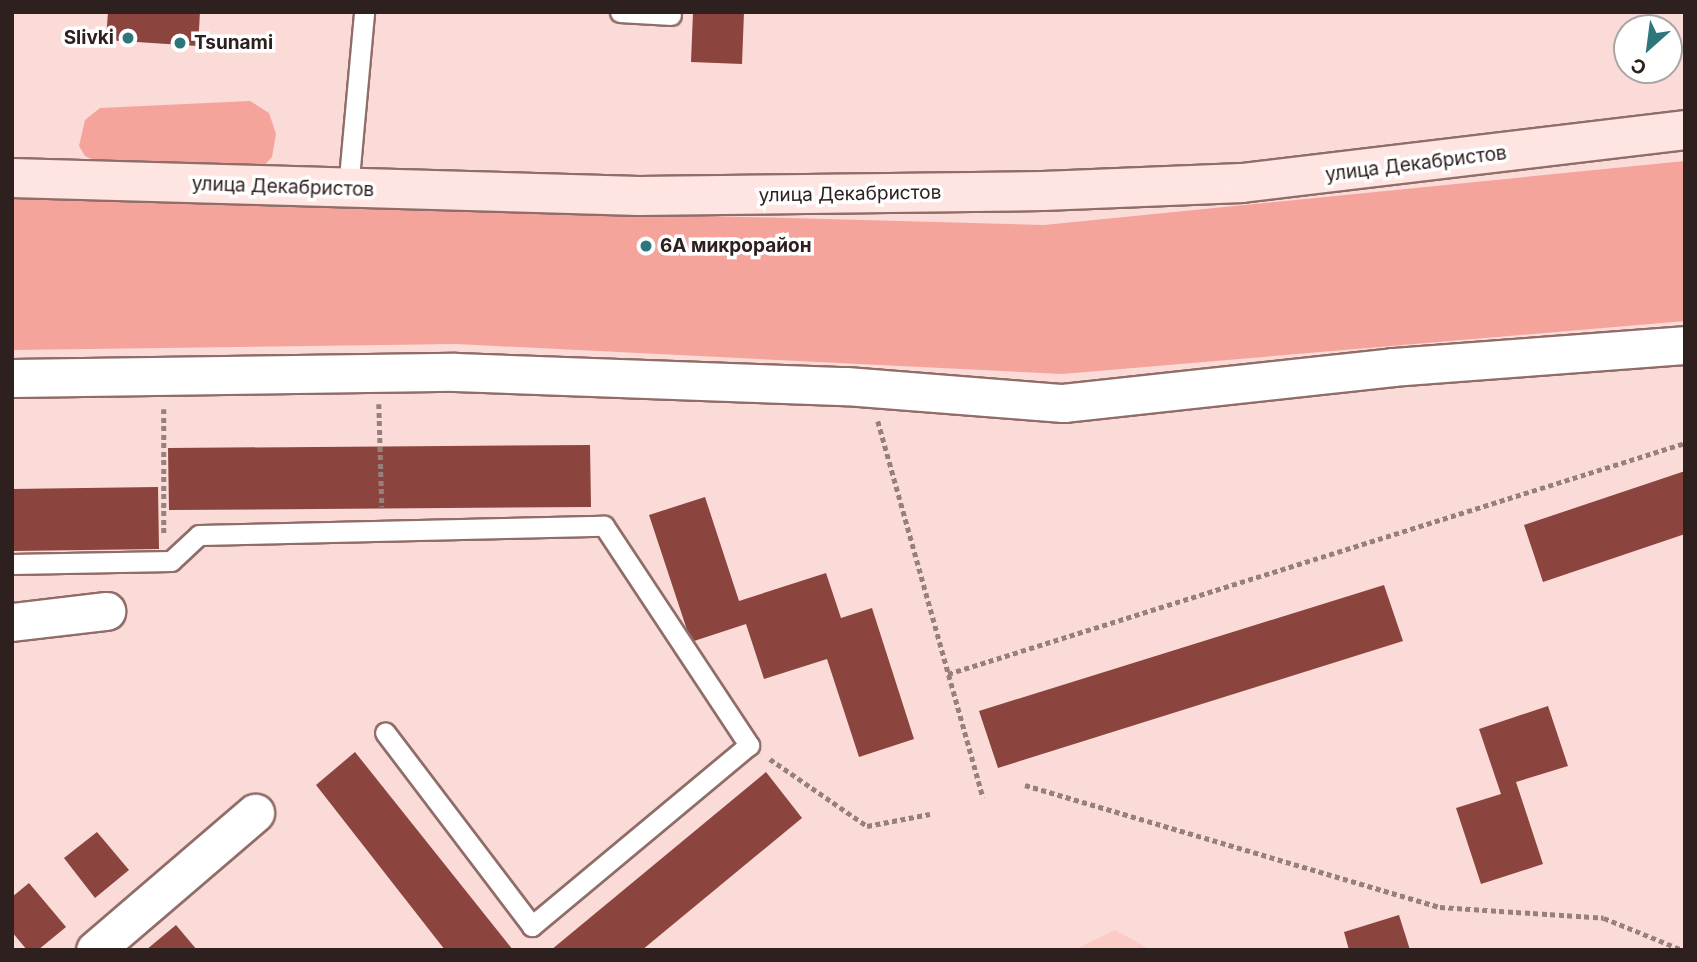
<!DOCTYPE html>
<html>
<head>
<meta charset="utf-8">
<style>
  body { margin:0 }
  #map { position:relative; width:1697px; height:962px; overflow:hidden; background:#fadbd7; font-family:Inter,sans-serif }
  div>[style] { position:absolute }
  [style*='--x'] { left:calc(var(--x)*1px); top:calc(var(--y)*1px); width:calc(var(--w)*1px); rotate:calc(var(--a)*1deg) }
  .built>* { inset:0; background:#fbccc6 }
  .green>* { inset:0; background:#f4a49b }
  .building>* { inset:0; background:#8b443e }
  .path>* { height:4.5px; margin-top:-2.25px; transform-origin:0; background:repeating-linear-gradient(90deg,#96807d 0 5px,transparent 0 8.5px) }
  .roads { filter:drop-shadow(2px 0 #906d69) drop-shadow(-2px 0 #906d69) drop-shadow(0 2px #906d69) drop-shadow(0 -2px #906d69) }
  .lane>* { height:19px; margin:-9.5px; padding:0 9.5px; transform-origin:9.5px; border-radius:9.5px; background:#fff }
  .street>* { height:37px; margin:-18.5px; padding:0 18.5px; transform-origin:18.5px; border-radius:18.5px; background:#fff }
  .secondary>* { height:38px; margin:-19px; padding:0 19px; transform-origin:19px; border-radius:19px; background:#fee5e2 }
  .dots>* { width:19px; height:19px; translate:-50% -50%; box-sizing:border-box; border:4px solid #fff; border-radius:50% }
  span { translate:-50% -50%; white-space:nowrap; text-align:center; line-height:1.15; -webkit-text-stroke:7px #fff; paint-order:stroke }
  .poi-label { font-size:19px; color:#2e201f; font-weight:700 }
  .right { translate:-100% -50%; text-align:right }
  .left { translate:0 -50%; text-align:left }
  .street-label { font-size:19px; color:#2e201f }
  .frame { position:absolute; inset:0; border:14px solid #2e201f; pointer-events:none }
  .north { position:absolute; left:1613px; top:14px; width:70px; height:70px; box-sizing:border-box; background:#fff; border:2px solid #aba6a5; border-radius:50%; rotate:208deg; font-size:19px; font-weight:700; line-height:28px; text-align:center; color:#2e201f }
  .north::after { content:''; display:block; margin:auto; width:24px; height:32px; background:#2d777c; clip-path:polygon(50% 0,100% 100%,50% 72%,0 100%) }
</style>
</head>
<body>
<div id="map">
  <div class="built">
    <i style="clip-path:polygon(1115px 930px,1151px 950px,1074px 950px)"></i>
  </div>
  <div class="green">
    <i style="clip-path:polygon(250px 101px,269px 113px,276px 134px,272px 157px,261px 169px,100px 163px,85px 156px,79px 146px,85px 120px,100px 108px)"></i>
    <i style="clip-path:polygon(1685px 161px,1685px 321px,1062px 374px,456px 344px,12px 350px,12px 197px,1044px 225px)"></i>
  </div>
  <div class="building">
    <i style="clip-path:polygon(108px 12px,200px 12px,198px 46px,106px 40px)"></i>
    <i style="clip-path:polygon(693px 12px,744px 12px,742px 64px,691px 62px)"></i>
    <i style="clip-path:polygon(590px 445px,591px 507px,169px 510px,168px 448px)"></i>
    <i style="clip-path:polygon(1685px 471px,1685px 534px,1543px 582px,1524px 525px)"></i>
    <i style="clip-path:polygon(158px 487px,159px 549px,12px 551px,12px 489px)"></i>
    <i style="clip-path:polygon(705px 497px,739px 601px,826px 573px,841px 618px,872px 608px,914px 739px,859px 757px,827px 659px,764px 679px,746px 624px,691px 642px,649px 515px)"></i>
    <i style="clip-path:polygon(1384px 585px,1403px 641px,998px 768px,979px 711px)"></i>
    <i style="clip-path:polygon(1548px 706px,1568px 766px,1516px 782px,1543px 864px,1481px 884px,1456px 808px,1501px 794px,1479px 729px)"></i>
    <i style="clip-path:polygon(355px 752px,513px 950px,445px 950px,316px 785px)"></i>
    <i style="clip-path:polygon(766px 772px,802px 818px,642px 950px,551px 950px)"></i>
    <i style="clip-path:polygon(97px 832px,129px 870px,95px 898px,64px 858px)"></i>
    <i style="clip-path:polygon(29px 883px,66px 927px,38px 950px,27px 950px,12px 932px,12px 897px)"></i>
    <i style="clip-path:polygon(1399px 915px,1410px 950px,1349px 950px,1344px 932px)"></i>
    <i style="clip-path:polygon(176px 925px,197px 950px,146px 950px)"></i>
  </div>
  <div class="path">
    <i style="--x:379;--y:404;--w:103;--a:88.3"></i>
    <i style="--x:164;--y:409;--w:124;--a:90"></i>
    <i style="--x:878;--y:421;--w:391;--a:74.4"></i>
    <i style="--x:948;--y:674;--w:772;--a:-17.4"></i>
    <i style="--x:770;--y:759;--w:118;--a:34.6"></i>
    <i style="--x:867;--y:826;--w:64;--a:-10.8"></i>
    <i style="--x:1025;--y:785;--w:433;--a:16.4"></i>
    <i style="--x:1440;--y:907;--w:164;--a:3.8"></i>
    <i style="--x:1604;--y:918;--w:85;--a:22.1"></i>
  </div>
  <div class="roads">
    <div class="lane">
      <i style="--x:620;--y:12;--w:51;--a:3.4"></i>
      <i style="--x:348;--y:189;--w:178;--a:-84.8"></i>
      <i style="--x:12;--y:564;--w:159;--a:-1.1"></i>
      <i style="--x:171;--y:561;--w:38;--a:-43"></i>
      <i style="--x:199;--y:535;--w:405;--a:-1.3"></i>
      <i style="--x:604;--y:526;--w:263;--a:56.5"></i>
      <i style="--x:749;--y:745;--w:283;--a:140.2"></i>
      <i style="--x:532;--y:926;--w:243;--a:-127.2"></i>
    </div>
    <div class="street">
      <i style="--x:12;--y:378;--w:443;--a:-0.8"></i>
      <i style="--x:455;--y:372;--w:391;--a:2.1"></i>
      <i style="--x:846;--y:386;--w:218;--a:4.5"></i>
      <i style="--x:1063;--y:403;--w:332;--a:-6.2"></i>
      <i style="--x:1393;--y:367;--w:293;--a:-4.3"></i>
      <i style="--x:12;--y:622;--w:95;--a:-6.7"></i>
      <i style="--x:95;--y:950;--w:211;--a:-40.6"></i>
    </div>
    <div class="secondary">
      <i style="--x:12;--y:178;--w:627;--a:1.64"></i>
      <i style="--x:639;--y:196;--w:404;--a:-0.7"></i>
      <i style="--x:1043;--y:191;--w:199;--a:-2.3"></i>
      <i style="--x:1242;--y:183;--w:446;--a:-6.8"></i>
    </div>
  </div>
  <div class="dots">
    <i style="left:128px;top:38px;background:#2d777c"></i>
    <i style="left:180px;top:43px;background:#2d777c"></i>
    <i style="left:646px;top:246px;background:#2d777c"></i>
  </div>
  <div class="poi-label">
    <span class="right" style="left:114px;top:38px">Slivki</span>
    <span class="left" style="left:194px;top:43px">Tsunami</span>
    <span class="left" style="left:660px;top:246px">6А микрорайон</span>
  </div>
  <div class="street-label">
    <span style="left:1416px;top:164px;rotate:-7deg">улица Декабристов</span>
    <span style="left:283px;top:187px;rotate:2deg">улица Декабристов</span>
    <span style="left:850px;top:194px;rotate:-1deg">улица Декабристов</span>
  </div>
  <div class="frame"></div>
  <div class="north">С</div>
</div>
</body>
</html>
